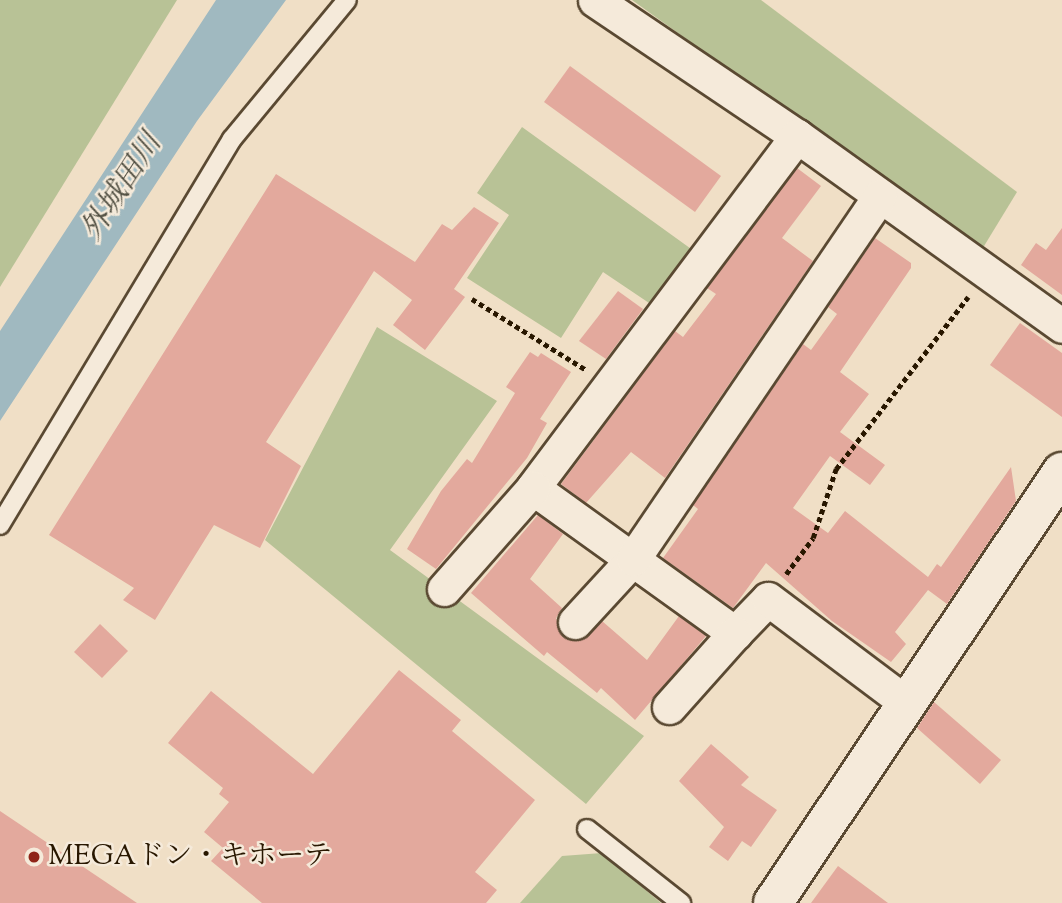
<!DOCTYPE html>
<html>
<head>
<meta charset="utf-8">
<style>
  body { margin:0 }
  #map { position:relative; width:1062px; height:903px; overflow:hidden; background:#f0dfc6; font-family:"Sorts Mill Goudy","Noto Serif JP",serif }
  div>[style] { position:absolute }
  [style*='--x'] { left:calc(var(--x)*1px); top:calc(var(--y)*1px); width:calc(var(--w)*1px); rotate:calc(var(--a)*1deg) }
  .green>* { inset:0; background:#b8c296 }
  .water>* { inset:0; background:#a0b9c0 }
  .building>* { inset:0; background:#e3a99d }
  .path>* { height:4.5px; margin-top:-2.25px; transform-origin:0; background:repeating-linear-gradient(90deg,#281700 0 5px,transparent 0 8.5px) }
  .roads { filter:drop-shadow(2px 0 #5a4932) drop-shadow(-2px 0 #5a4932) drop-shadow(0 2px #5a4932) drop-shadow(0 -2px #5a4932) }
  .lane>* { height:18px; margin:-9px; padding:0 9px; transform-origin:9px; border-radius:9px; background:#f5eada }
  .street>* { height:33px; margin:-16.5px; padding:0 16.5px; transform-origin:16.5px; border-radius:16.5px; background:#f5eada }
  .secondary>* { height:38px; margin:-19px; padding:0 19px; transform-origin:19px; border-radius:19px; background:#f5eada }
  .dots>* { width:19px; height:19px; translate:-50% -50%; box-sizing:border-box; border:4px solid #f5eada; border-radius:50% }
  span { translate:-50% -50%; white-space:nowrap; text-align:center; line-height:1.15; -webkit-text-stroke:5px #f5eada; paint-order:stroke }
  .poi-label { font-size:28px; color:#281700 }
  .left { translate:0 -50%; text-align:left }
  .water-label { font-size:30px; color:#525043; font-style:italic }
</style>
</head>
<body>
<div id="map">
  <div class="green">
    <i style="clip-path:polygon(0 0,177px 0,0 287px)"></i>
    <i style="clip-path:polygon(632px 0,761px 0,1017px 192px,981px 251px)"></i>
    <i style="clip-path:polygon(522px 127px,694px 251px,655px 307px,603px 272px,561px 338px,467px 278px,509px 215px,477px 193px)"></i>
    <i style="clip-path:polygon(377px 327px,497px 401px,390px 550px,644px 736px,586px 804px,265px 540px)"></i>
    <i style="clip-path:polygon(602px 853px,661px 903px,520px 903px,562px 856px)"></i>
  </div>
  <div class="water">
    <i style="clip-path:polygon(216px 0,286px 0,197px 121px,0 421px,0 331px)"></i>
  </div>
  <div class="building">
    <i style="clip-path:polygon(570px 66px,721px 176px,695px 212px,544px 102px)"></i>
    <i style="clip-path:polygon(797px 168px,821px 186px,782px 238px,813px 261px,665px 478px,631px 452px,586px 503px,561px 484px,675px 331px,683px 337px,716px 294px,707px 288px)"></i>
    <i style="clip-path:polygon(276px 174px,415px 262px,442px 224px,452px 230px,474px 207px,499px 223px,454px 289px,465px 297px,425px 350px,393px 325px,412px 300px,374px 271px,266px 442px,301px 466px,260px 548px,214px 525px,155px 620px,123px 600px,134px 588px,49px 535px)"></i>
    <i style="clip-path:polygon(1062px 228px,1062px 295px,1021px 265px,1036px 243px,1046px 250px)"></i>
    <i style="clip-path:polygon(875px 238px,911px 263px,911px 268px,840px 372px,869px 394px,840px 432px,885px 465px,870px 485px,830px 456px,793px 508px,828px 533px,845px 511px,928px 577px,937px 564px,941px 567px,1011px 467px,1016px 501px,947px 604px,928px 590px,895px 632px,906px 644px,891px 662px,832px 621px,766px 563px,733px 608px,663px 558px,698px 509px,693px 505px,803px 344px,811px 350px,837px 314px,828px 307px)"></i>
    <i style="clip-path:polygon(618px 291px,643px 309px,606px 359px,579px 341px)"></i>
    <i style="clip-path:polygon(1020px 323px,1062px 353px,1062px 417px,990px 365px)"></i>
    <i style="clip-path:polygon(530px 352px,538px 357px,541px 353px,571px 372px,540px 419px,547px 423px,527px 458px,436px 569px,407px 549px,441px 491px,467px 459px,472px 463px,515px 393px,506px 387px)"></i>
    <i style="clip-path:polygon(538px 515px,563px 534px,530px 579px,562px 608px,556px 618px,563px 637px,581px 640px,602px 621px,647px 660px,679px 616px,706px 636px,635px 720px,601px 688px,597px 693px,547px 652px,544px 656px,471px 593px)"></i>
    <i style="clip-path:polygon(100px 624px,128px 651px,102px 678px,74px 652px)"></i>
    <i style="clip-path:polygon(399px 670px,461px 720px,452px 731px,535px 800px,475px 872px,497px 890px,486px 903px,262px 903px,211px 861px,223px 848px,204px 832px,229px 802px,219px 794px,223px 788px,168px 743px,211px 691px,313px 774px)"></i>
    <i style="clip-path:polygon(934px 702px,1001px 760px,980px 784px,917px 728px)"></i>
    <i style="clip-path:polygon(711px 744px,749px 777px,741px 785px,777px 810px,751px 847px,742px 841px,728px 861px,709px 847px,724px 827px,679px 781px)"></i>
    <i style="clip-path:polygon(0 811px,137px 903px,0 903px)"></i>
    <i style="clip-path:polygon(838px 866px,888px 903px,811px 903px)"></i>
  </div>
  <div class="path">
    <i style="--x:472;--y:299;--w:133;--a:31.8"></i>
    <i style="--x:786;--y:574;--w:45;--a:-53.1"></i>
    <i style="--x:813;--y:538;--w:73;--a:-71.6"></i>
    <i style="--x:836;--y:469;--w:217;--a:-52.5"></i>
  </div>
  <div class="roads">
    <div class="lane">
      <i style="--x:0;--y:525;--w:450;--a:-59"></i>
      <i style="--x:232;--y:139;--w:180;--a:-50.4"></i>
      <i style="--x:587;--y:829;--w:120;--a:38.2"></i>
    </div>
    <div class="street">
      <i style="--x:595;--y:0;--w:244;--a:34"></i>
      <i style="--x:797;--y:136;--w:326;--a:35.6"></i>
      <i style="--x:797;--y:136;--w:440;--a:126.9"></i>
      <i style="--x:533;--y:488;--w:249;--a:35.7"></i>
      <i style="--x:735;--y:633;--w:47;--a:-45.9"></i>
      <i style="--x:768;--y:599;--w:171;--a:36.9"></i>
      <i style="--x:444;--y:589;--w:135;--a:-48.6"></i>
      <i style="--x:575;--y:622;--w:86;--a:-47.4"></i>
      <i style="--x:633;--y:559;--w:439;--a:-55.8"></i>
      <i style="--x:669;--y:707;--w:99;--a:-48.3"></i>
    </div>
    <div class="secondary">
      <i style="--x:773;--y:903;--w:519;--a:-56.16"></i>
    </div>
  </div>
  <div class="dots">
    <i style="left:34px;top:857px;background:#8f2418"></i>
  </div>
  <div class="poi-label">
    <span class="left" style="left:48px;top:857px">MEGAドン・キホーテ</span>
  </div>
  <div class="water-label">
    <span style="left:123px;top:188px;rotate:-57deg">外城田川</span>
  </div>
</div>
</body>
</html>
